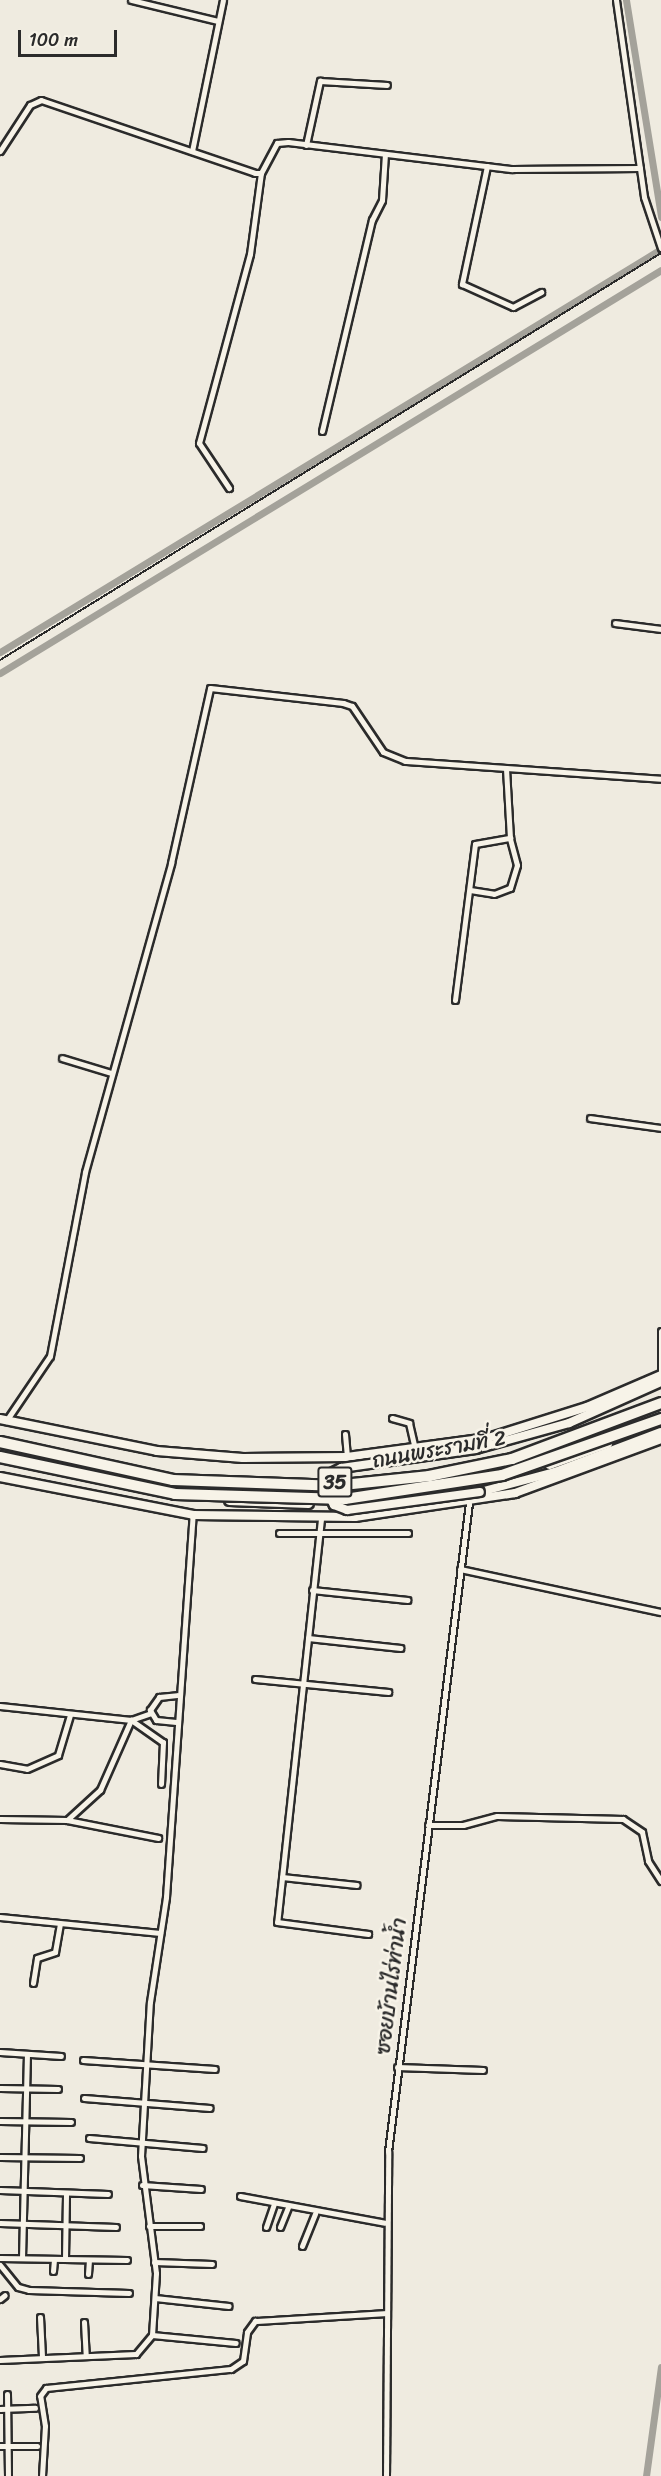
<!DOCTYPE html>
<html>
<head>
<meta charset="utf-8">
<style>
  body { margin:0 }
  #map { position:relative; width:661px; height:2476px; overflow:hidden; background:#efebe0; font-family:Sriracha,"Playpen Sans Thai",sans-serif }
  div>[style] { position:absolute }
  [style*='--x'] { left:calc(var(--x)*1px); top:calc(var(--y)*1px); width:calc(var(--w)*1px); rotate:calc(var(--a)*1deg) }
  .canal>* { height:7px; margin:-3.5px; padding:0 3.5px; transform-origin:3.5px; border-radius:3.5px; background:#a4a29a }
  .roads { filter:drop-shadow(2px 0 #2b2b2b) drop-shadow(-2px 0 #2b2b2b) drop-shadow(0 2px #2b2b2b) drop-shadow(0 -2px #2b2b2b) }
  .minor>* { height:5px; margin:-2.5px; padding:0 2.5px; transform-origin:2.5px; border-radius:2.5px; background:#f7f3e8 }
  .secondary>* { height:8px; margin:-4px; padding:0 4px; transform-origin:4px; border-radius:4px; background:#f7f3e8 }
  .trunk>* { height:9px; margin:-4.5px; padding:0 4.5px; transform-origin:4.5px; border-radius:4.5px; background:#f7f3e8 }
  .rail>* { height:2px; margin:-1px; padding:0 1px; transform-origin:1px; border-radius:1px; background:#2b2b2b }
  .bridges { filter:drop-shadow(2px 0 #2b2b2b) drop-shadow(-2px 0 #2b2b2b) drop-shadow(0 2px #2b2b2b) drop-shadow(0 -2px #2b2b2b) }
  .secondary-bridge>* { height:8px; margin:-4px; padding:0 4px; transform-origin:4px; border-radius:4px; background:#f7f3e8 }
  .motorway-bridge>* { height:10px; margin:-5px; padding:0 5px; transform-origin:5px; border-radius:5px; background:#f7f3e8 }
  span { translate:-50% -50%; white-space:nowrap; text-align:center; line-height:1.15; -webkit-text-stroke:5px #f7f3e8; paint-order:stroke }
  .shield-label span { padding:2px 4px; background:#f7f3e8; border:2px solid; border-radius:4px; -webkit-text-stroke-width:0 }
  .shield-label { font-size:20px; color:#2b2b2b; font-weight:700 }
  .street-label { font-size:21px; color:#2b2b2b }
  .scale { position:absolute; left:18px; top:30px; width:99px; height:27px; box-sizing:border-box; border:3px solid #2b2b2b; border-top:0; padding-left:8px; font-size:18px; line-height:21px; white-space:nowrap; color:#2b2b2b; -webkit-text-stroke:4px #f7f3e8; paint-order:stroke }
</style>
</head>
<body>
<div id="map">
  <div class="canal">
    <i style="--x:626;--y:0;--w:220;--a:80.8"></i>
    <i style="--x:0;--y:652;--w:774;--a:-31.37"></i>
    <i style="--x:0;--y:673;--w:774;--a:-31.37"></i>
    <i style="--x:646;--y:2476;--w:110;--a:-82.2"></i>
  </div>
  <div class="roads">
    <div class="minor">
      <i style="--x:131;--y:0;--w:89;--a:13.6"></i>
      <i style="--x:616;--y:0;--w:199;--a:81.9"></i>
      <i style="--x:644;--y:197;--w:54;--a:71.6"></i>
      <i style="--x:306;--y:145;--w:66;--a:-77.7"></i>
      <i style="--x:320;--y:81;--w:67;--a:3.4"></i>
      <i style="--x:0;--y:151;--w:55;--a:-56.9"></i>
      <i style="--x:30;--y:105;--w:12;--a:-24"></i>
      <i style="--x:41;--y:100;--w:226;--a:18.8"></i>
      <i style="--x:255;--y:173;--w:6;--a:0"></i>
      <i style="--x:261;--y:173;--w:34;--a:-62"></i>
      <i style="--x:277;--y:143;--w:11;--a:-5"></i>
      <i style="--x:288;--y:142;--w:226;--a:6.9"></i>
      <i style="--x:512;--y:169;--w:128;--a:-0.4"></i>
      <i style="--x:192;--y:151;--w:154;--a:-78.4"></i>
      <i style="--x:487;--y:166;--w:121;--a:102"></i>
      <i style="--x:462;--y:284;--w:56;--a:24.3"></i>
      <i style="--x:513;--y:307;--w:32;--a:-28"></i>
      <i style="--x:322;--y:431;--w:217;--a:-76.7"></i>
      <i style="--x:372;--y:220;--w:22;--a:-63"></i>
      <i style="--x:382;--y:200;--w:46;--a:-86.3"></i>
      <i style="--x:229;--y:488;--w:54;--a:-123.7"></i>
      <i style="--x:199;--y:443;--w:196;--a:-74.9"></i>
      <i style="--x:250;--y:254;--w:82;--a:-82.3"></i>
      <i style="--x:615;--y:623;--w:46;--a:7.4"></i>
      <i style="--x:470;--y:890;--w:24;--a:9"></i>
      <i style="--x:494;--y:894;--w:17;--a:-21"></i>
      <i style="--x:510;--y:888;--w:24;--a:-73"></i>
      <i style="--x:517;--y:865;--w:28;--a:-105"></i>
      <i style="--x:455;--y:1000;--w:157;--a:-82.7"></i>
      <i style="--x:475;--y:844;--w:36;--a:-10"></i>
      <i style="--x:510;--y:838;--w:70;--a:-93.3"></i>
      <i style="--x:62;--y:1058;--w:51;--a:17"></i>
      <i style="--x:590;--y:1118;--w:72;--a:8"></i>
      <i style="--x:661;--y:1375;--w:44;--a:-90"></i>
      <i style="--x:392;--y:1418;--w:18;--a:16"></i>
      <i style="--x:409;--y:1423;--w:26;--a:77"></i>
      <i style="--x:6;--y:1421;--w:78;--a:-55.9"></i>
      <i style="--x:50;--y:1356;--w:187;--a:-79.2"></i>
      <i style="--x:85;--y:1172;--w:321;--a:-74.4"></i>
      <i style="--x:171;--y:863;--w:179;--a:-77.4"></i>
      <i style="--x:210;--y:688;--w:134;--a:6.4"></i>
      <i style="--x:343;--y:703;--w:9;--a:18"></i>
      <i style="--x:352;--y:706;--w:55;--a:56"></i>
      <i style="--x:383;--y:752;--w:24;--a:22"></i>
      <i style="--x:405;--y:761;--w:257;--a:4"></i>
      <i style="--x:345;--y:1434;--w:23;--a:85"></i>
      <i style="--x:321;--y:1519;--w:405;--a:96.2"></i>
      <i style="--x:277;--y:1922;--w:92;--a:7.5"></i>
      <i style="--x:279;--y:1533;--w:129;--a:0"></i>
      <i style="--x:460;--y:1569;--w:206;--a:12.1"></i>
      <i style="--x:312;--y:1590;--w:96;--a:6"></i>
      <i style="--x:308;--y:1638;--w:93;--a:6.2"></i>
      <i style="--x:255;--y:1679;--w:134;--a:5.6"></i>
      <i style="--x:0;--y:1706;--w:132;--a:6.1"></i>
      <i style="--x:131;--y:1720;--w:39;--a:35"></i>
      <i style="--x:163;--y:1742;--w:42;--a:92.7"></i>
      <i style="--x:176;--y:1722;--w:20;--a:-174"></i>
      <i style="--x:156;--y:1720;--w:12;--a:-121"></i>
      <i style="--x:150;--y:1710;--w:16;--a:-55"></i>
      <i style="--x:159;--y:1697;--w:18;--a:-6"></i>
      <i style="--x:0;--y:1764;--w:27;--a:10"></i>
      <i style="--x:27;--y:1769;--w:34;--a:-24"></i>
      <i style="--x:58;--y:1755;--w:42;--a:-73.3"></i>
      <i style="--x:0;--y:1819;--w:67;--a:0.9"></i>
      <i style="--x:67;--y:1820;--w:45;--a:-42.3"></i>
      <i style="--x:100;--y:1790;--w:77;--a:-66.1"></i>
      <i style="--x:131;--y:1720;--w:21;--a:-19"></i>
      <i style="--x:67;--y:1820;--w:93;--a:11.2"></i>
      <i style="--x:428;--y:1825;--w:35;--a:0"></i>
      <i style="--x:463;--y:1825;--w:35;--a:-15"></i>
      <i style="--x:497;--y:1816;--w:126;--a:1.4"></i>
      <i style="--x:623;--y:1819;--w:23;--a:34"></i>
      <i style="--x:642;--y:1832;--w:30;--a:78"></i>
      <i style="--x:648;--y:1861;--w:24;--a:57"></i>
      <i style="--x:282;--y:1877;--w:75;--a:6.1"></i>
      <i style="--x:0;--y:1917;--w:161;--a:5.7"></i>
      <i style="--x:33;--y:1983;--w:25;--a:-81"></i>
      <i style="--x:37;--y:1958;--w:19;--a:-18"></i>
      <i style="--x:55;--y:1952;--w:28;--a:-80"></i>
      <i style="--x:0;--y:2052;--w:61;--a:3.8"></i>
      <i style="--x:83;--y:2060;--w:132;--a:3.9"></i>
      <i style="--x:397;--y:2067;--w:86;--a:2"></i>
      <i style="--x:0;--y:2088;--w:58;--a:1"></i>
      <i style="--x:84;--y:2098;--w:126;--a:4.5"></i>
      <i style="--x:0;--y:2121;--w:71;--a:0.8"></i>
      <i style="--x:89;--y:2138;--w:114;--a:5"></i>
      <i style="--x:0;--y:2157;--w:80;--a:0.7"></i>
      <i style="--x:142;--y:2185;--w:59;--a:3.9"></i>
      <i style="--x:0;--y:2190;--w:108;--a:2.1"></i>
      <i style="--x:240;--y:2196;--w:147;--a:10.5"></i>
      <i style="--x:0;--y:2223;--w:116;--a:2"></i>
      <i style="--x:149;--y:2226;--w:51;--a:0"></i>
      <i style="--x:266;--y:2227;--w:24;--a:-71"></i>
      <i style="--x:280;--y:2227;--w:22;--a:-68"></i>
      <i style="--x:302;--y:2246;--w:35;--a:-68"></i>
      <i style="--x:0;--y:2258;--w:127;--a:0.9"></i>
      <i style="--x:22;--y:2258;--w:204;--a:-88.6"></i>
      <i style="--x:65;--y:2259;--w:66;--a:-89.1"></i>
      <i style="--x:154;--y:2262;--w:58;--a:2"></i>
      <i style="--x:0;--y:2265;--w:28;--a:51"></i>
      <i style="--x:18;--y:2287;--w:11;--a:15"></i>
      <i style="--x:29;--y:2290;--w:100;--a:1.7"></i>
      <i style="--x:53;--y:2271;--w:12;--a:-85"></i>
      <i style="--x:88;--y:2274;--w:14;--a:-86"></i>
      <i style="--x:155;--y:2298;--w:74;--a:6.2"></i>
      <i style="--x:0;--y:2299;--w:6;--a:-39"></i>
      <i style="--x:40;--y:2317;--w:40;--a:87.1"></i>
      <i style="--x:84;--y:2322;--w:33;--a:87"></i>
      <i style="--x:152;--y:2335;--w:84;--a:5.4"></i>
      <i style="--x:0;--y:2360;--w:136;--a:-2.5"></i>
      <i style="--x:136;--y:2354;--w:25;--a:-50"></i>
      <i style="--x:152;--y:2335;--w:62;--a:-86.3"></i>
      <i style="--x:156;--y:2273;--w:118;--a:-97.3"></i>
      <i style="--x:141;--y:2156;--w:154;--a:-86.7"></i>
      <i style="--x:150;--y:2002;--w:106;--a:-81.3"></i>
      <i style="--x:166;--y:1897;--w:383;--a:-86"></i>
      <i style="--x:7;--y:2394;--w:82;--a:89.3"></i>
      <i style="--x:0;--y:2409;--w:35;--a:-2"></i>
      <i style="--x:0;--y:2446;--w:37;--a:0"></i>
      <i style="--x:42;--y:2476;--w:50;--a:-86.6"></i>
      <i style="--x:45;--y:2426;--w:30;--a:-99"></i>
      <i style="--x:40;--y:2396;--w:10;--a:-53"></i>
      <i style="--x:46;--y:2388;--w:186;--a:-5.9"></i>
      <i style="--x:231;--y:2369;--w:14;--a:-34"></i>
      <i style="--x:243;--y:2361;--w:29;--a:-82"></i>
      <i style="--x:247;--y:2332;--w:14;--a:-54"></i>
      <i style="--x:255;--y:2321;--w:130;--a:-3.5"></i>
      <i style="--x:386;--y:2476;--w:324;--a:-89.6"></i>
      <i style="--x:388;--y:2152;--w:654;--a:-82.89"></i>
    </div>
    <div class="secondary">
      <i style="--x:0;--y:1419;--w:160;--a:11.5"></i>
      <i style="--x:157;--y:1451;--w:86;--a:4.7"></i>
      <i style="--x:243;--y:1458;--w:104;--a:-0.6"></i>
      <i style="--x:347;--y:1457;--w:142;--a:-7.7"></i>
      <i style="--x:488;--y:1438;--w:104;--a:-17.4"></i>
      <i style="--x:587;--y:1407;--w:81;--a:-23.4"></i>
      <i style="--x:476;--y:1449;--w:97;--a:-15.6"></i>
      <i style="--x:569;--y:1423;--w:101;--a:-24"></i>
      <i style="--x:0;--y:1477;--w:197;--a:11.1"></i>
      <i style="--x:193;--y:1515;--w:162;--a:0.7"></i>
      <i style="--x:355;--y:1517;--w:162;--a:-8.5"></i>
      <i style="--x:515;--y:1493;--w:156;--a:-20.3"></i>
      <i style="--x:480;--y:1492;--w:78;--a:-14.9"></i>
      <i style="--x:555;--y:1472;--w:113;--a:-20.7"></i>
    </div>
    <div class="trunk">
      <i style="--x:549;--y:1464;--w:62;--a:-19.9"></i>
      <i style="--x:385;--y:1498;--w:82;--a:-8.4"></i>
      <i style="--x:229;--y:1500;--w:79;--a:2.2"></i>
    </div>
  </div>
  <div class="rail">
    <i style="--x:0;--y:660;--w:776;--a:-31.62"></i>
  </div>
  <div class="bridges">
    <div class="secondary-bridge">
      <i style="--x:476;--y:1449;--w:136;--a:172"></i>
      <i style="--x:341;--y:1468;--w:11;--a:153"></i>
      <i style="--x:331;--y:1473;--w:18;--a:106"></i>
      <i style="--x:326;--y:1490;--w:17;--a:62"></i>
      <i style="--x:334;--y:1505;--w:14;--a:21"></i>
      <i style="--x:347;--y:1510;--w:134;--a:-7.7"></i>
    </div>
    <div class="motorway-bridge">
      <i style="--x:0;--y:1442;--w:177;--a:12.4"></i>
      <i style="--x:173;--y:1480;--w:160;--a:2.1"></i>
      <i style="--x:333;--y:1486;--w:97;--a:-5.9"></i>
      <i style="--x:429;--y:1476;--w:85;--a:-11.6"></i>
      <i style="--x:512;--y:1459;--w:159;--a:-20.6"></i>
      <i style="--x:0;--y:1457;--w:179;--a:11.9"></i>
      <i style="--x:175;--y:1494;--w:170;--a:1.7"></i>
      <i style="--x:345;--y:1499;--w:159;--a:-8.7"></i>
      <i style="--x:502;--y:1475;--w:169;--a:-19.4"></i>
    </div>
  </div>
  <div class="shield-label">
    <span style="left:335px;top:1482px">35</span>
  </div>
  <div class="street-label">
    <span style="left:439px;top:1449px;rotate:-10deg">ถนนพระรามที่ 2</span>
    <span style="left:391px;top:1986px;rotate:-83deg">ซอยบ้านไร่ท่าน้ำ</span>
  </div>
  <div class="scale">100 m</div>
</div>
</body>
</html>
